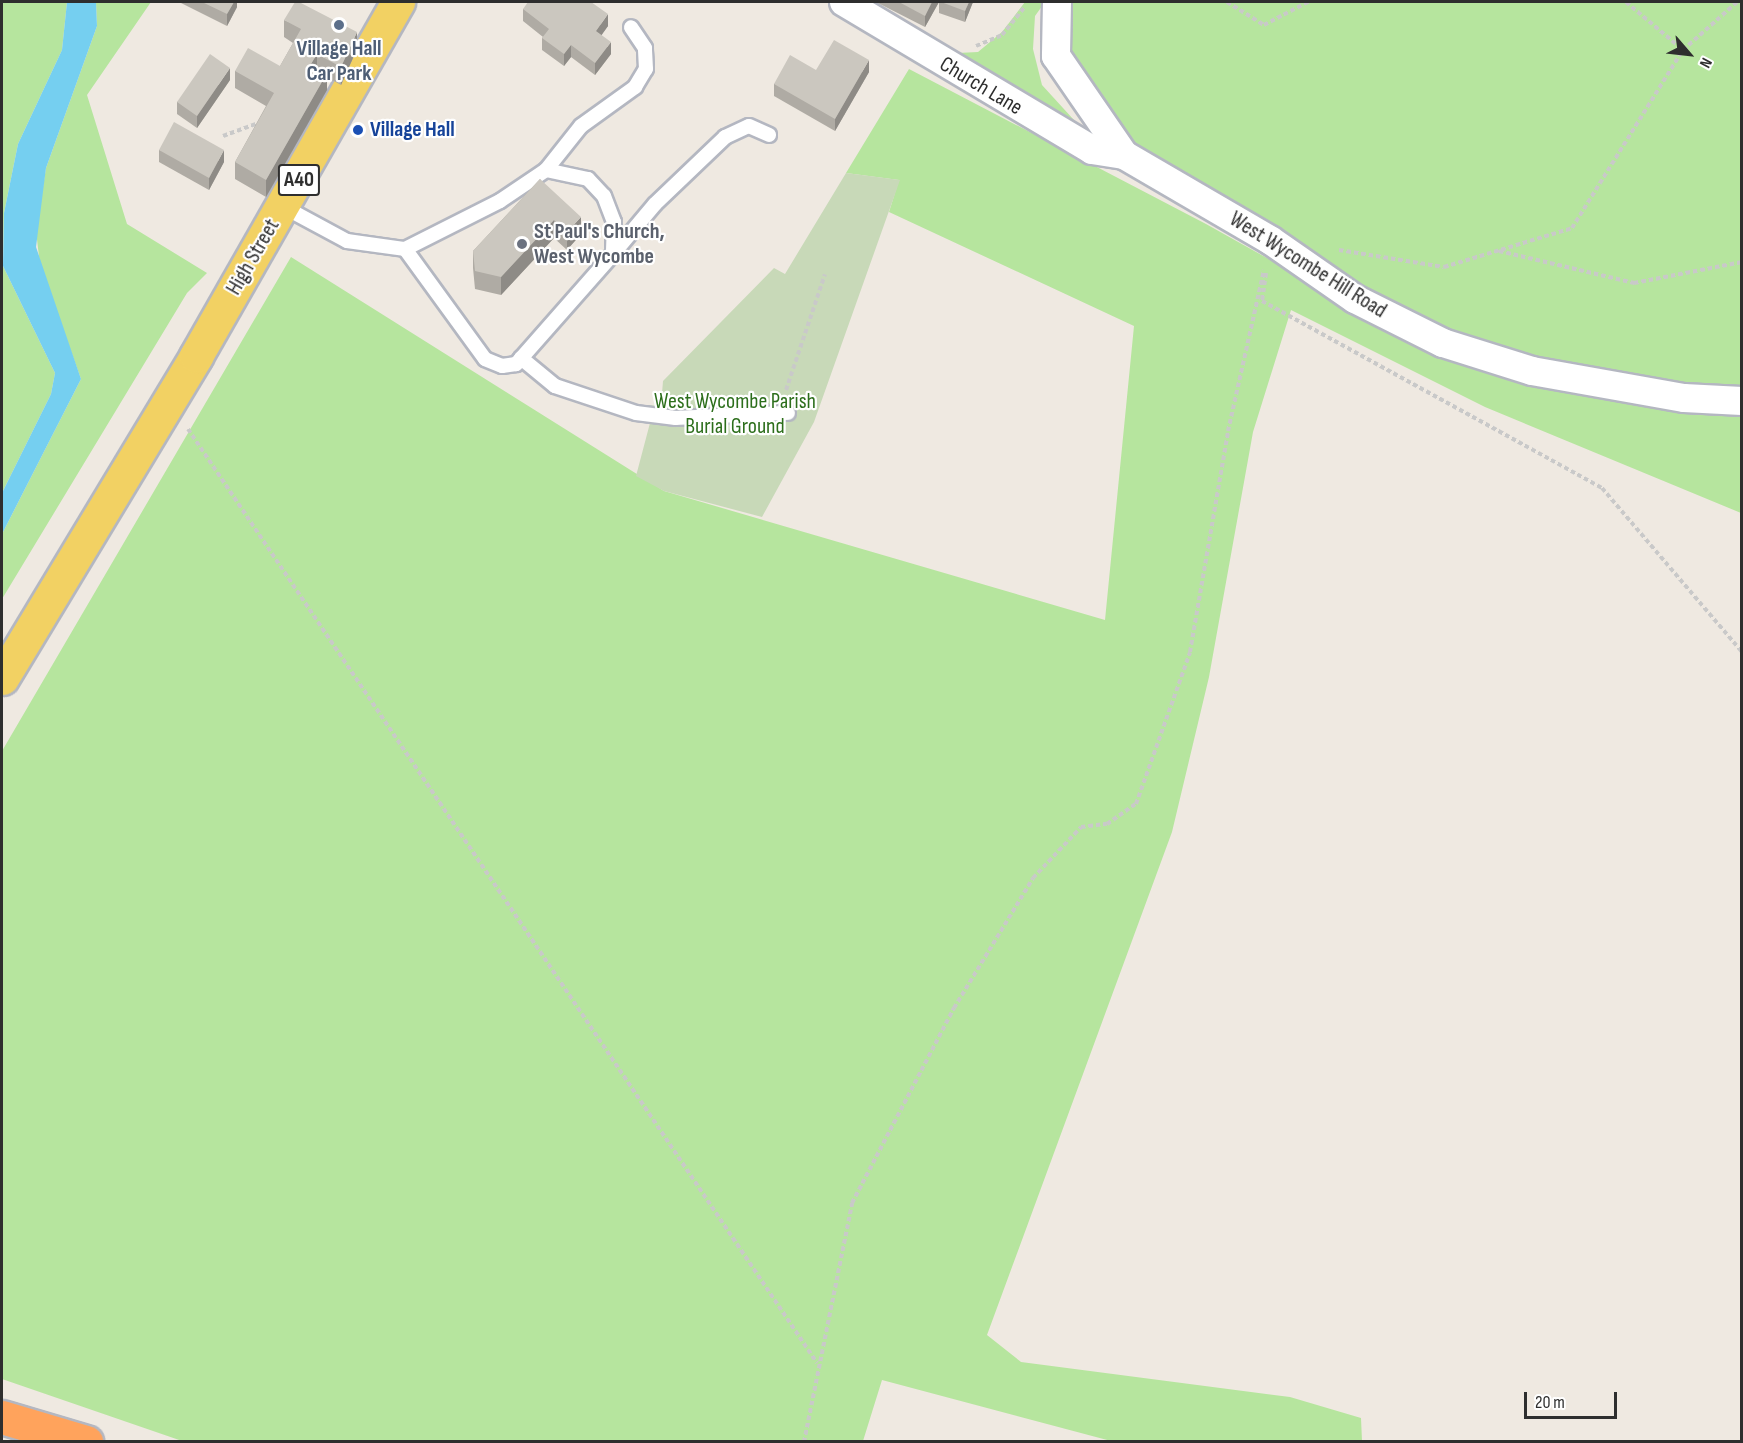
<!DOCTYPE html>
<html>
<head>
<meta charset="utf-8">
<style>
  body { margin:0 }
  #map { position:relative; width:1743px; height:1443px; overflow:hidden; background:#efe9e1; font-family:"Sofia Sans Condensed",sans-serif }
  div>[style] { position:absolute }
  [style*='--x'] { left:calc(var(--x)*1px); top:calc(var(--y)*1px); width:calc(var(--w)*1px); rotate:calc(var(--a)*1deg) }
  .green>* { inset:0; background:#b6e59e }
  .cemetery>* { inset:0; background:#c8d9b8 }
  .water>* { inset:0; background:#75cff0 }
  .path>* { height:4px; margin-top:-2px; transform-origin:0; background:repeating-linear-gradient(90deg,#c9c9c9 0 4.5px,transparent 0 7.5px) }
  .roads { filter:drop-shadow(2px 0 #b4b7c1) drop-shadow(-2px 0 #b4b7c1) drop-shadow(0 2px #b4b7c1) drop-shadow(0 -2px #b4b7c1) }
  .lane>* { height:14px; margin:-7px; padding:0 7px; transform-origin:7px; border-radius:7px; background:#fff }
  .street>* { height:28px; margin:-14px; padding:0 14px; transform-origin:14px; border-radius:14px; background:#fff }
  .primary>* { height:33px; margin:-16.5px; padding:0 16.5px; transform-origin:16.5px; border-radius:16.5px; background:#f2d163 }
  .highway>* { height:33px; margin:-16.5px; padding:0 16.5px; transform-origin:16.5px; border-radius:16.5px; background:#ffa35c }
  .wall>* { inset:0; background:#afaba4 }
  .shaded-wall>* { inset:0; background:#8e8b86 }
  .building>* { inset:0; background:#cbc7bf }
  .dots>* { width:16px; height:16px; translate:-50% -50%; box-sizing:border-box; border:3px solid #fff; border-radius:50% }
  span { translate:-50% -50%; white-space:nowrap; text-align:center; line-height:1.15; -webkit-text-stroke:4.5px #fff; paint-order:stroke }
  .shield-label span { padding:2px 4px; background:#fff; border:2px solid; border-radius:4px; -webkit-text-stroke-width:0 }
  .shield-label { font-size:21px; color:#2e2e2e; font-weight:700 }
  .service-label { font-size:22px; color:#4e5e75; font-weight:700 }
  .street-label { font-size:22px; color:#2e2e2e }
  .transit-label { font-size:22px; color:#164399; font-weight:700 }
  .left { translate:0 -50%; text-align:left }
  .worship-label { font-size:22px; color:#5b616d; font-weight:700 }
  .park-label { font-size:22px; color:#2c6e1b }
  .frame { position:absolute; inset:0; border:3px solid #2e2e2e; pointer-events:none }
  .north { position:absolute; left:1659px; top:24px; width:60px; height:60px; -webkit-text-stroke:4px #fff; paint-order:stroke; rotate:118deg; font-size:16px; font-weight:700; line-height:24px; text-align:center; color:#2e2e2e }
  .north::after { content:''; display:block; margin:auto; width:21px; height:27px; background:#2e2e2e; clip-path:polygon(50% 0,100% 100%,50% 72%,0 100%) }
  .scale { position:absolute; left:1524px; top:1392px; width:93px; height:27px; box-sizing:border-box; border:3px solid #2e2e2e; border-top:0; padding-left:8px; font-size:18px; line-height:21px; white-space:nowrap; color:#2e2e2e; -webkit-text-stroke:4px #fff; paint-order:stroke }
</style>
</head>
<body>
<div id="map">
  <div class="green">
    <i style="clip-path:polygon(2px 2px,67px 2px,62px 50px,18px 144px,4px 213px,3px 266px,55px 373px,51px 394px,2px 493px)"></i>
    <i style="clip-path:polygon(96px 2px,151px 2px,87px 95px,127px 224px,207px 273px,187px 293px,2px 599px,2px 534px,81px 379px,40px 265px,36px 231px,46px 168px,97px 26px)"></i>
    <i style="clip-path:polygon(1025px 2px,1045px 2px,1035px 16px,1033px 49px,1042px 85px,1084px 131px,937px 54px,978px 52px,1002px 32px)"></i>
    <i style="clip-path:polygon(1070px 2px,1741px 2px,1741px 391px,1542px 363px,1446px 331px,1361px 287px,1138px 147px,1072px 58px)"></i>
    <i style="clip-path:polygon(909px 69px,1206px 224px,1455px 363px,1548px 385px,1741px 405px,1741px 513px,1485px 407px,1291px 310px,1253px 432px,1209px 677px,1172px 832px,987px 1335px,1021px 1362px,1290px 1397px,1361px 1418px,1362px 1441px,1111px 1441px,882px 1380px,863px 1441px,185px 1442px,2px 1379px,2px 751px,291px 257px,664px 491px,1105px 620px,1134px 326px,889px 212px,899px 180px,846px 173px)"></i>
  </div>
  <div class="cemetery">
    <i style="clip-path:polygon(846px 173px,900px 180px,814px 422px,762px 517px,664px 491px,636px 476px,650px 423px,647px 405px,661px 406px,663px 381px,774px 268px,785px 274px)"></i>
  </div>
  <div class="water">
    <i style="clip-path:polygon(67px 2px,96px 2px,97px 26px,46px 168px,36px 247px,81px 379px,2px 534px,2px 493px,51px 394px,55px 373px,3px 266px,4px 213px,18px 144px,62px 50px)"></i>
  </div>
  <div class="path">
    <i style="--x:1227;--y:2;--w:44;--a:31.9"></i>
    <i style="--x:1264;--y:25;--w:50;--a:-27.6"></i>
    <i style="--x:1626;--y:2;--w:75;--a:40.1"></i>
    <i style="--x:976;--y:46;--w:28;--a:-23"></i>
    <i style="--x:1002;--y:35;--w:36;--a:-51"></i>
    <i style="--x:223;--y:136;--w:38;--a:-20"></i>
    <i style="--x:1339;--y:250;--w:106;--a:9.2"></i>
    <i style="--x:1444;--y:267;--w:134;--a:-16.9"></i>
    <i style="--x:1572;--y:228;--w:210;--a:-58.1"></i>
    <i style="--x:1683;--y:50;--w:72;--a:-41.6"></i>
    <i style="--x:1499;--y:251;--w:139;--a:13.3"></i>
    <i style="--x:1634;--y:283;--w:110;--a:-11"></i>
    <i style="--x:1266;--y:273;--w:28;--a:98"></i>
    <i style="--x:1262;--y:301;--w:388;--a:28.8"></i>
    <i style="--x:1602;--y:488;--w:216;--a:49.5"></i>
    <i style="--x:786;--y:390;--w:122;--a:-71.4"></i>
    <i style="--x:188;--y:429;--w:1126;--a:56.04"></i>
    <i style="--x:804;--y:1442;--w:244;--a:-78.6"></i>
    <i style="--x:852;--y:1203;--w:220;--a:-62.4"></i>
    <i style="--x:954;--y:1008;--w:152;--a:-58.7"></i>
    <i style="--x:1033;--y:878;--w:70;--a:-46.7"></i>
    <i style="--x:1081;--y:827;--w:26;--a:-7"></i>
    <i style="--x:1107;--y:824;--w:35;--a:-35"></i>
    <i style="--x:1136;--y:804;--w:161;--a:-70.4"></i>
    <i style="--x:1190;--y:652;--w:224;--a:-80.2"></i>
    <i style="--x:1228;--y:431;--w:165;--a:-77.4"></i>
  </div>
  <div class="roads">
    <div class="lane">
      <i style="--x:546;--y:170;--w:56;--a:-51.5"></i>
      <i style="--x:581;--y:126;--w:67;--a:-35.8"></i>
      <i style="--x:635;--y:87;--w:21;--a:-59"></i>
      <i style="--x:646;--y:69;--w:21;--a:-93"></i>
      <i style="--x:645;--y:48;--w:25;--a:-124"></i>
      <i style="--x:282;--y:206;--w:74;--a:28.3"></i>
      <i style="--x:347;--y:241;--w:59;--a:7.9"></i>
      <i style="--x:405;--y:249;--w:106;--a:-26.8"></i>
      <i style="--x:500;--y:201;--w:55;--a:-34"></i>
      <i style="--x:546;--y:170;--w:43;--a:12.1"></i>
      <i style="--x:588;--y:179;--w:23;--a:47"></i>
      <i style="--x:604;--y:196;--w:28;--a:69"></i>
      <i style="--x:614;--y:222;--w:32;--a:92"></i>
      <i style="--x:613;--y:254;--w:147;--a:131.4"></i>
      <i style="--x:516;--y:364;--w:14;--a:172"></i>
      <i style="--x:502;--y:366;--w:18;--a:-158"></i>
      <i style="--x:485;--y:359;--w:136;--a:-126"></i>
      <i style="--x:613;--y:254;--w:65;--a:-50"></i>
      <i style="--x:655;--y:204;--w:97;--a:-43.7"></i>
      <i style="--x:725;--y:137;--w:26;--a:-25"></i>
      <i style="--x:749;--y:126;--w:22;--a:24"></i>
      <i style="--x:521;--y:358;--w:44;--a:39.5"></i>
      <i style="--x:555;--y:386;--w:85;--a:18.4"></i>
      <i style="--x:636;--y:413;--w:40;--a:7.1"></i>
      <i style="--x:676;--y:418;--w:112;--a:-2.6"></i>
    </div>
    <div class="street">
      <i style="--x:844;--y:2;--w:289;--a:30.8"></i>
      <i style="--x:1092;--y:150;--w:32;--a:9"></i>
      <i style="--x:1057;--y:2;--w:54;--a:91.1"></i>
      <i style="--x:1056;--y:56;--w:120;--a:55.5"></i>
      <i style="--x:1124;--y:155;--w:169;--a:30.2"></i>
      <i style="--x:1270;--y:240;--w:103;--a:34.8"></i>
      <i style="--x:1355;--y:299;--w:98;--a:26.6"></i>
      <i style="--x:1443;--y:343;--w:93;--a:17.5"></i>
      <i style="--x:1532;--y:371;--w:154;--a:10.1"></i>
      <i style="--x:1684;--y:398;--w:58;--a:3"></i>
    </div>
    <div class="primary">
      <i style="--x:2;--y:678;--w:376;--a:-58.9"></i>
      <i style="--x:196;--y:356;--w:408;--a:-60.3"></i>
    </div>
    <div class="highway">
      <i style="--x:2;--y:1417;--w:88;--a:16.6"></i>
    </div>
  </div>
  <div class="wall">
    <i style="clip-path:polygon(179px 2px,237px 2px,237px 7px,227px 26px)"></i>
    <i style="clip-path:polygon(876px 2px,973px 2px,965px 22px,939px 13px,939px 2px,925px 27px)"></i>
    <i style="clip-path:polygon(523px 9px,608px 26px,601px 35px,611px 54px,595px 75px,571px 57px,564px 66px,542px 50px,542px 38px,543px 37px,523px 21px)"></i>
    <i style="clip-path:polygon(284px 20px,357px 49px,341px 85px,327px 77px,327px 90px,266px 197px,235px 179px,235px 162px,266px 106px,235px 88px,235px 71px,280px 66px,293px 43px,284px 37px)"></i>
    <i style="clip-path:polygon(816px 70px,869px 72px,835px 131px,774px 96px,774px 84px)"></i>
    <i style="clip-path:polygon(230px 80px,197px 128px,177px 114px,177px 102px)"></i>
    <i style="clip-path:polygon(159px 150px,224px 162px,209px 190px,159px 162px)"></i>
    <i style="clip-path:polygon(540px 179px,581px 234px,567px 250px,554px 238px,501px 295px,475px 289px,473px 268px,473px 251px)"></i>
  </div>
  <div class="shaded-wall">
    <i style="clip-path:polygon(234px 2px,237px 2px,237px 7px,227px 26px,227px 14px)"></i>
    <i style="clip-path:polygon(932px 2px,939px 2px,925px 27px,925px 16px)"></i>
    <i style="clip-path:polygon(969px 2px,973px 2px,965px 22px,965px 11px)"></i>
    <i style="clip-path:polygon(608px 14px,608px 26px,596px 43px,596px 31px)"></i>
    <i style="clip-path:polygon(357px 32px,357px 49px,341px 85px,341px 67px)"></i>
    <i style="clip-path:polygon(611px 42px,611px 54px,595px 75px,595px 63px)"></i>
    <i style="clip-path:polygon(571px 45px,571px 57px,564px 66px,564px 54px)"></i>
    <i style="clip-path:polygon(317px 54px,317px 72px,311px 64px)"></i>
    <i style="clip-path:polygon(869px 60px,869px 72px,835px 131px,835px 119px)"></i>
    <i style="clip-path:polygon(230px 68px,230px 80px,197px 128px,197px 116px)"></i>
    <i style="clip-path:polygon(327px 73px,327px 90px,266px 197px,266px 180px)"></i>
    <i style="clip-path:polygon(224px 150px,224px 162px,209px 190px,209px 178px)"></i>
    <i style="clip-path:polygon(581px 217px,581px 234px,567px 250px,567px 232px)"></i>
    <i style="clip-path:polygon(554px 220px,554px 238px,501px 295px,501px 277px)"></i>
  </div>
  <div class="building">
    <i style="clip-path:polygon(202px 2px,234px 2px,227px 14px)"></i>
    <i style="clip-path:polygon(295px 2px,299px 2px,357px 32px,341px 67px,317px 54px,311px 64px,327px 73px,266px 180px,235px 162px,274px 93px,235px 71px,248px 48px,280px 66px,301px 29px,284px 20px)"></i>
    <i style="clip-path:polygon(528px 2px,591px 2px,608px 14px,596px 31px,611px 42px,595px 63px,571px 45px,564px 54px,542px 38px,549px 29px,523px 9px)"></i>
    <i style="clip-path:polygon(899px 2px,932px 2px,925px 16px)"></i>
    <i style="clip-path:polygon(941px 2px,969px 2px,965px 11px)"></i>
    <i style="clip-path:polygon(834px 40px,869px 60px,835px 119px,774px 84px,790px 55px,816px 70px)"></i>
    <i style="clip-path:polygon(210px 54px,230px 68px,197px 116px,177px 102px)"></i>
    <i style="clip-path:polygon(174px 122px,224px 150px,209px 178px,159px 150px)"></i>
    <i style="clip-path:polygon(540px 179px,581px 217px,567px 232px,554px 220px,501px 277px,475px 271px,473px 251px)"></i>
  </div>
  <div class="dots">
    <i style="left:339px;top:25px;background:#5c6f8a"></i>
    <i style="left:358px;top:130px;background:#1a4fb4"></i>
    <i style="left:522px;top:244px;background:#6b7280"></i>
  </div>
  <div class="shield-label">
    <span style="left:299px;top:180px">A40</span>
  </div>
  <div class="service-label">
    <span style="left:339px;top:61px">Village Hall<br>Car Park</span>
  </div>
  <div class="street-label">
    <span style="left:981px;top:86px;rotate:31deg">Church Lane</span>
    <span style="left:253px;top:257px;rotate:-60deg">High Street</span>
    <span style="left:1308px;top:265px;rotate:32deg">West Wycombe Hill Road</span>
  </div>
  <div class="transit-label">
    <span class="left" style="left:370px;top:130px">Village Hall</span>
  </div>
  <div class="worship-label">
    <span class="left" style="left:534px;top:244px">St Paul's Church,<br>West Wycombe</span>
  </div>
  <div class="park-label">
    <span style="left:735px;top:414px">West Wycombe Parish<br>Burial Ground</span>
  </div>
  <div class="frame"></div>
  <div class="north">N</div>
  <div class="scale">20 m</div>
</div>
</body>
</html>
